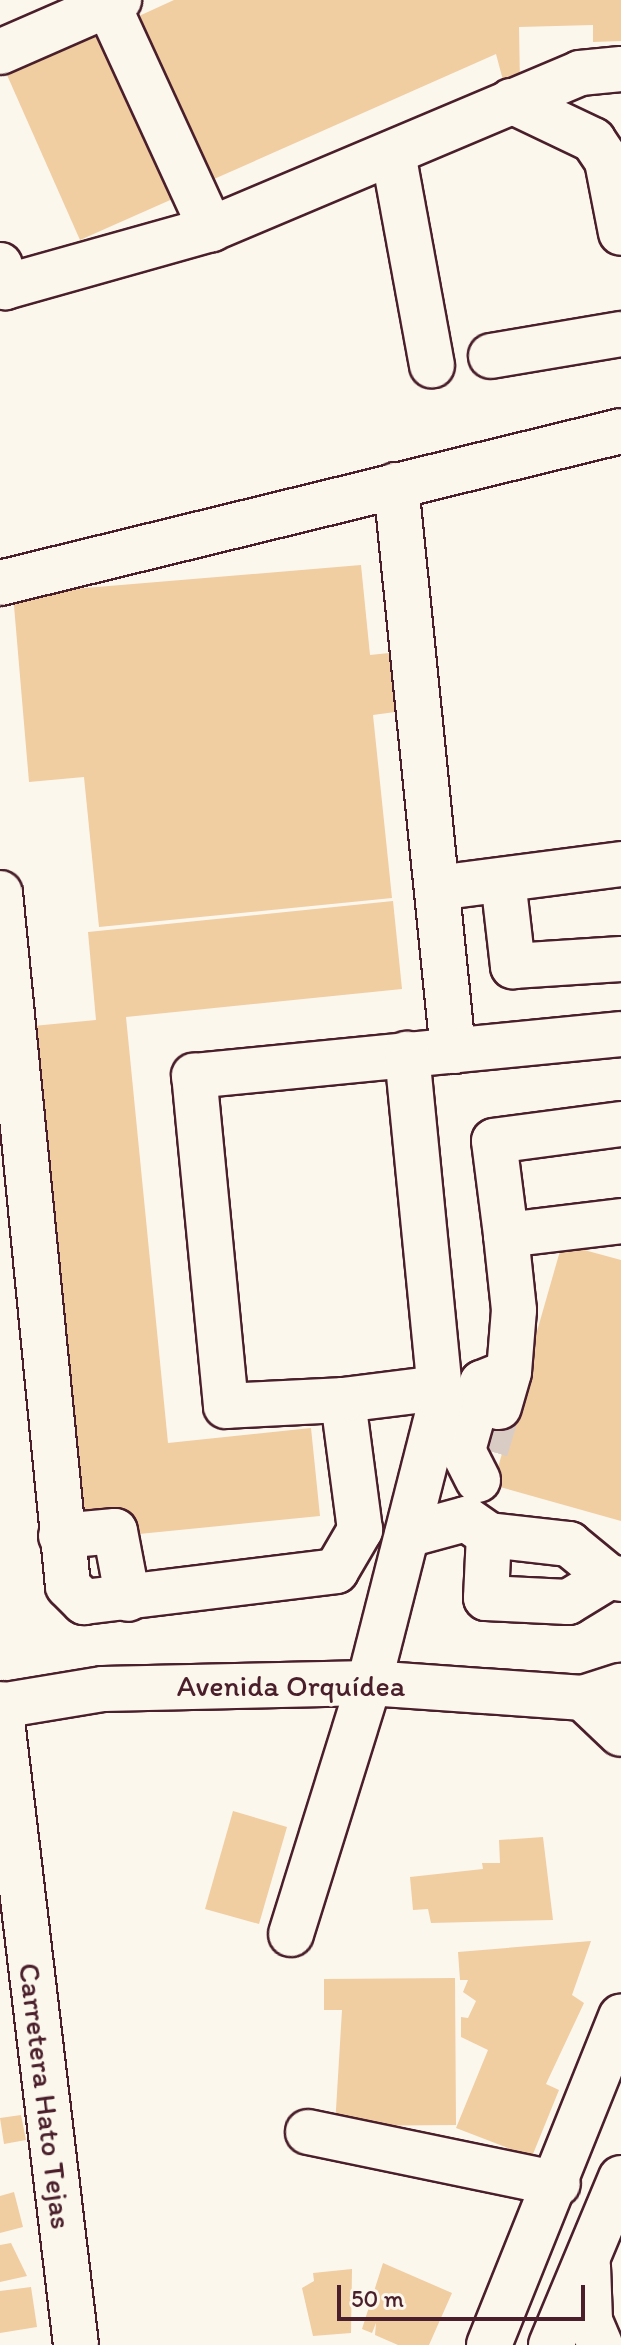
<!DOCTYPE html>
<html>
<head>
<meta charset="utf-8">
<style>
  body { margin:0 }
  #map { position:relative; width:621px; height:2345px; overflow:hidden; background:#fbf7ec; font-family:Itim,sans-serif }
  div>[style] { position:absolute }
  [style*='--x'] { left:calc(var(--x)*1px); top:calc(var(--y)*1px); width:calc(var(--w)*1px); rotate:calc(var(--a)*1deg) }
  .building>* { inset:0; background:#f1cda2 }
  .minor-tunnel>* { height:44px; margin-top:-22px; transform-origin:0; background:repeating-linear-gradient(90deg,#d8ccc5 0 44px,transparent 0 66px) }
  .roads { filter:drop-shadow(2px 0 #4a1f2b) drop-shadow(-2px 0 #4a1f2b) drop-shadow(0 2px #4a1f2b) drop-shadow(0 -2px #4a1f2b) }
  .minor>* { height:44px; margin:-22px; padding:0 22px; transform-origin:22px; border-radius:22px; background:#fbf7ec }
  .major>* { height:44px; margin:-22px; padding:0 22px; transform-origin:22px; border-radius:22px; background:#fbf7ec }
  span { translate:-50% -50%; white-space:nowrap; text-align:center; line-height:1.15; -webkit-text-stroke:7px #fbf7ec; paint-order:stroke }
  .street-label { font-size:30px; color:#4a1f2b }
  .scale { position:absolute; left:337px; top:2285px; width:248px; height:36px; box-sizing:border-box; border:4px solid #4a1f2b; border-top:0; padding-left:10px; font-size:24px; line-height:28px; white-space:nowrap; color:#4a1f2b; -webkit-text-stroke:6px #fbf7ec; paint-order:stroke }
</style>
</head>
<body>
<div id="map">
  <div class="building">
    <i style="clip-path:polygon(174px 0,621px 0,621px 41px,593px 42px,593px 25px,519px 27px,520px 83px,504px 84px,496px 54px,214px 179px,139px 16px)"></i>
    <i style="clip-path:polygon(104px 32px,177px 197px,80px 240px,7px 75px)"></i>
    <i style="clip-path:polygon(361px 565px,370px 655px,389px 653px,395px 712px,373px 715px,392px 898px,99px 927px,84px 777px,29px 782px,13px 594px)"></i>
    <i style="clip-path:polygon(393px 901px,402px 989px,126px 1017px,168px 1443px,311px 1428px,320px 1516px,129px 1535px,127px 1513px,82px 1517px,33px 1026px,96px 1020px,88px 932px)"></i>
    <i style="clip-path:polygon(562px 1244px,621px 1260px,621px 1521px,493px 1485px)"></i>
    <i style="clip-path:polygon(233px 1811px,287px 1827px,259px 1924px,205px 1909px)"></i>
    <i style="clip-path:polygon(543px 1837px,553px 1920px,431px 1923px,428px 1909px,413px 1910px,410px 1877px,483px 1869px,482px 1863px,500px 1863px,499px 1840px)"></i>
    <i style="clip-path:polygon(591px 1941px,572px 1995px,584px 2003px,546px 2084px,559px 2090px,531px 2159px,506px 2157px,508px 2148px,456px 2128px,488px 2050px,461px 2037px,461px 2017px,468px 2018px,476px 2001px,463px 1992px,468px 1980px,460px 1980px,458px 1952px)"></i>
    <i style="clip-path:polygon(455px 1978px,456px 2125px,335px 2126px,342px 2010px,324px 2010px,324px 1979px)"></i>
    <i style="clip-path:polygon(21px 2115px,26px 2140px,4px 2144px,0 2118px)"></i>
    <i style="clip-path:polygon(14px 2192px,23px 2227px,0 2233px,0 2196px)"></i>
    <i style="clip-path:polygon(11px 2243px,27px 2276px,0 2282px,0 2245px)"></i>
    <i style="clip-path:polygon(383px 2263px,452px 2293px,429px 2345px,398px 2345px,375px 2335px,376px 2323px,372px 2333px,362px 2329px)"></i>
    <i style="clip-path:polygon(352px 2269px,351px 2333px,313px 2336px,302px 2288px,314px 2281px,313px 2273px)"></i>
    <i style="clip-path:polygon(31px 2287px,37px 2327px,0 2333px,0 2291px)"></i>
  </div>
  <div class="minor-tunnel">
    <i style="--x:486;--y:1450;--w:45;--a:-73.2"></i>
  </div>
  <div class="roads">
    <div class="minor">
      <i style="--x:108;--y:5;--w:247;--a:65.3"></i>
      <i style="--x:0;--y:52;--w:130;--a:-23.6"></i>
      <i style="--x:511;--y:101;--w:91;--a:25.4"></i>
      <i style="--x:593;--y:140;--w:25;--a:56"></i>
      <i style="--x:607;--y:161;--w:73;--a:79"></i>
      <i style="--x:393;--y:153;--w:216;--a:79.6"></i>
      <i style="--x:0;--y:265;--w:23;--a:77"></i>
      <i style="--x:5;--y:287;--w:214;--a:-15.7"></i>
      <i style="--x:211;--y:229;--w:401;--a:-22.9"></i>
      <i style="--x:580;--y:73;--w:41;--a:-5.6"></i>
      <i style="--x:491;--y:356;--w:132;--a:-9.6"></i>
      <i style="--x:396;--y:485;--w:569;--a:84.25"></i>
      <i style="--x:0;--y:583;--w:639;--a:-13.75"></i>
      <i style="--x:503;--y:880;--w:87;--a:83.4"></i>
      <i style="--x:513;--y:966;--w:108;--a:-3.7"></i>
      <i style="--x:437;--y:888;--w:186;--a:-7.4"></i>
      <i style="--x:0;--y:893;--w:696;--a:84.4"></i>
      <i style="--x:68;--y:1586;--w:23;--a:45"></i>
      <i style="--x:84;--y:1602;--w:254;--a:-7"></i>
      <i style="--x:336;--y:1571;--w:48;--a:-59.7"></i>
      <i style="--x:360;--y:1530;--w:131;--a:-97.5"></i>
      <i style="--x:343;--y:1400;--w:98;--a:-7.1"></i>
      <i style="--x:621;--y:1124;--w:128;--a:172.4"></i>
      <i style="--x:494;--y:1141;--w:95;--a:82.7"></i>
      <i style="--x:506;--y:1235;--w:116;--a:-6.9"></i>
      <i style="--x:343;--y:1400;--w:117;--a:177.1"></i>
      <i style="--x:226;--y:1406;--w:332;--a:-95.5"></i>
      <i style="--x:194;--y:1076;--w:429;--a:-5.6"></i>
      <i style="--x:499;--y:1407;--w:36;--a:-74"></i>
      <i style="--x:509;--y:1372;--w:62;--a:-85.4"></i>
      <i style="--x:514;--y:1310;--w:75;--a:-96.1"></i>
      <i style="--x:478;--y:1480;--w:34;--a:-117"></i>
      <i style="--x:463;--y:1450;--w:70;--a:-74.2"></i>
      <i style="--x:482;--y:1383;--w:18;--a:-22"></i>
      <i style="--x:407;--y:1535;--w:61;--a:-15.2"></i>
      <i style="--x:466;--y:1519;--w:28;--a:35"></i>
      <i style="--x:61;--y:1536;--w:54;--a:-5.3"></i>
      <i style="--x:115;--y:1531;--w:69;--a:79.2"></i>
      <i style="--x:609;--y:1577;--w:48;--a:148.6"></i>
      <i style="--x:568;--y:1602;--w:82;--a:-177.2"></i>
      <i style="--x:486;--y:1598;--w:63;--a:-87.3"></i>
      <i style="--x:489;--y:1535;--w:81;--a:6.4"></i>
      <i style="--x:569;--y:1544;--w:52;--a:39.5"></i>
      <i style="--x:609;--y:1577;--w:12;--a:9"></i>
      <i style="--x:583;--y:1698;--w:52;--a:43.5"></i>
      <i style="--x:0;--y:1704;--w:645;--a:83.24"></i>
      <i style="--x:0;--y:1706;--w:104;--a:-9.4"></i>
      <i style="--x:103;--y:1689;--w:266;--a:-1.3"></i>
      <i style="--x:369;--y:1683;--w:215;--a:4"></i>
      <i style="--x:583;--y:1698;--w:40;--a:-18"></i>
      <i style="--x:291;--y:1934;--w:263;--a:-72.7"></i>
      <i style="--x:369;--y:1683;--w:291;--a:-75.7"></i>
      <i style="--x:441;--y:1401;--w:349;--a:-95.6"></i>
      <i style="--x:308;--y:2132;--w:255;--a:11.7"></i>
    </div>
    <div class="major">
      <i style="--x:588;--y:2266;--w:55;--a:87.9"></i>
      <i style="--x:590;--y:2321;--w:26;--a:67"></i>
      <i style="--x:489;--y:2345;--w:354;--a:-68.1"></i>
      <i style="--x:551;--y:2345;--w:181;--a:-67.3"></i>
    </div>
  </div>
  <div class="street-label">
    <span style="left:291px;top:1686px">Avenida Orquídea</span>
    <span style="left:45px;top:2096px;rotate:83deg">Carretera Hato Tejas</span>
  </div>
  <div class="scale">50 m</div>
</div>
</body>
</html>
